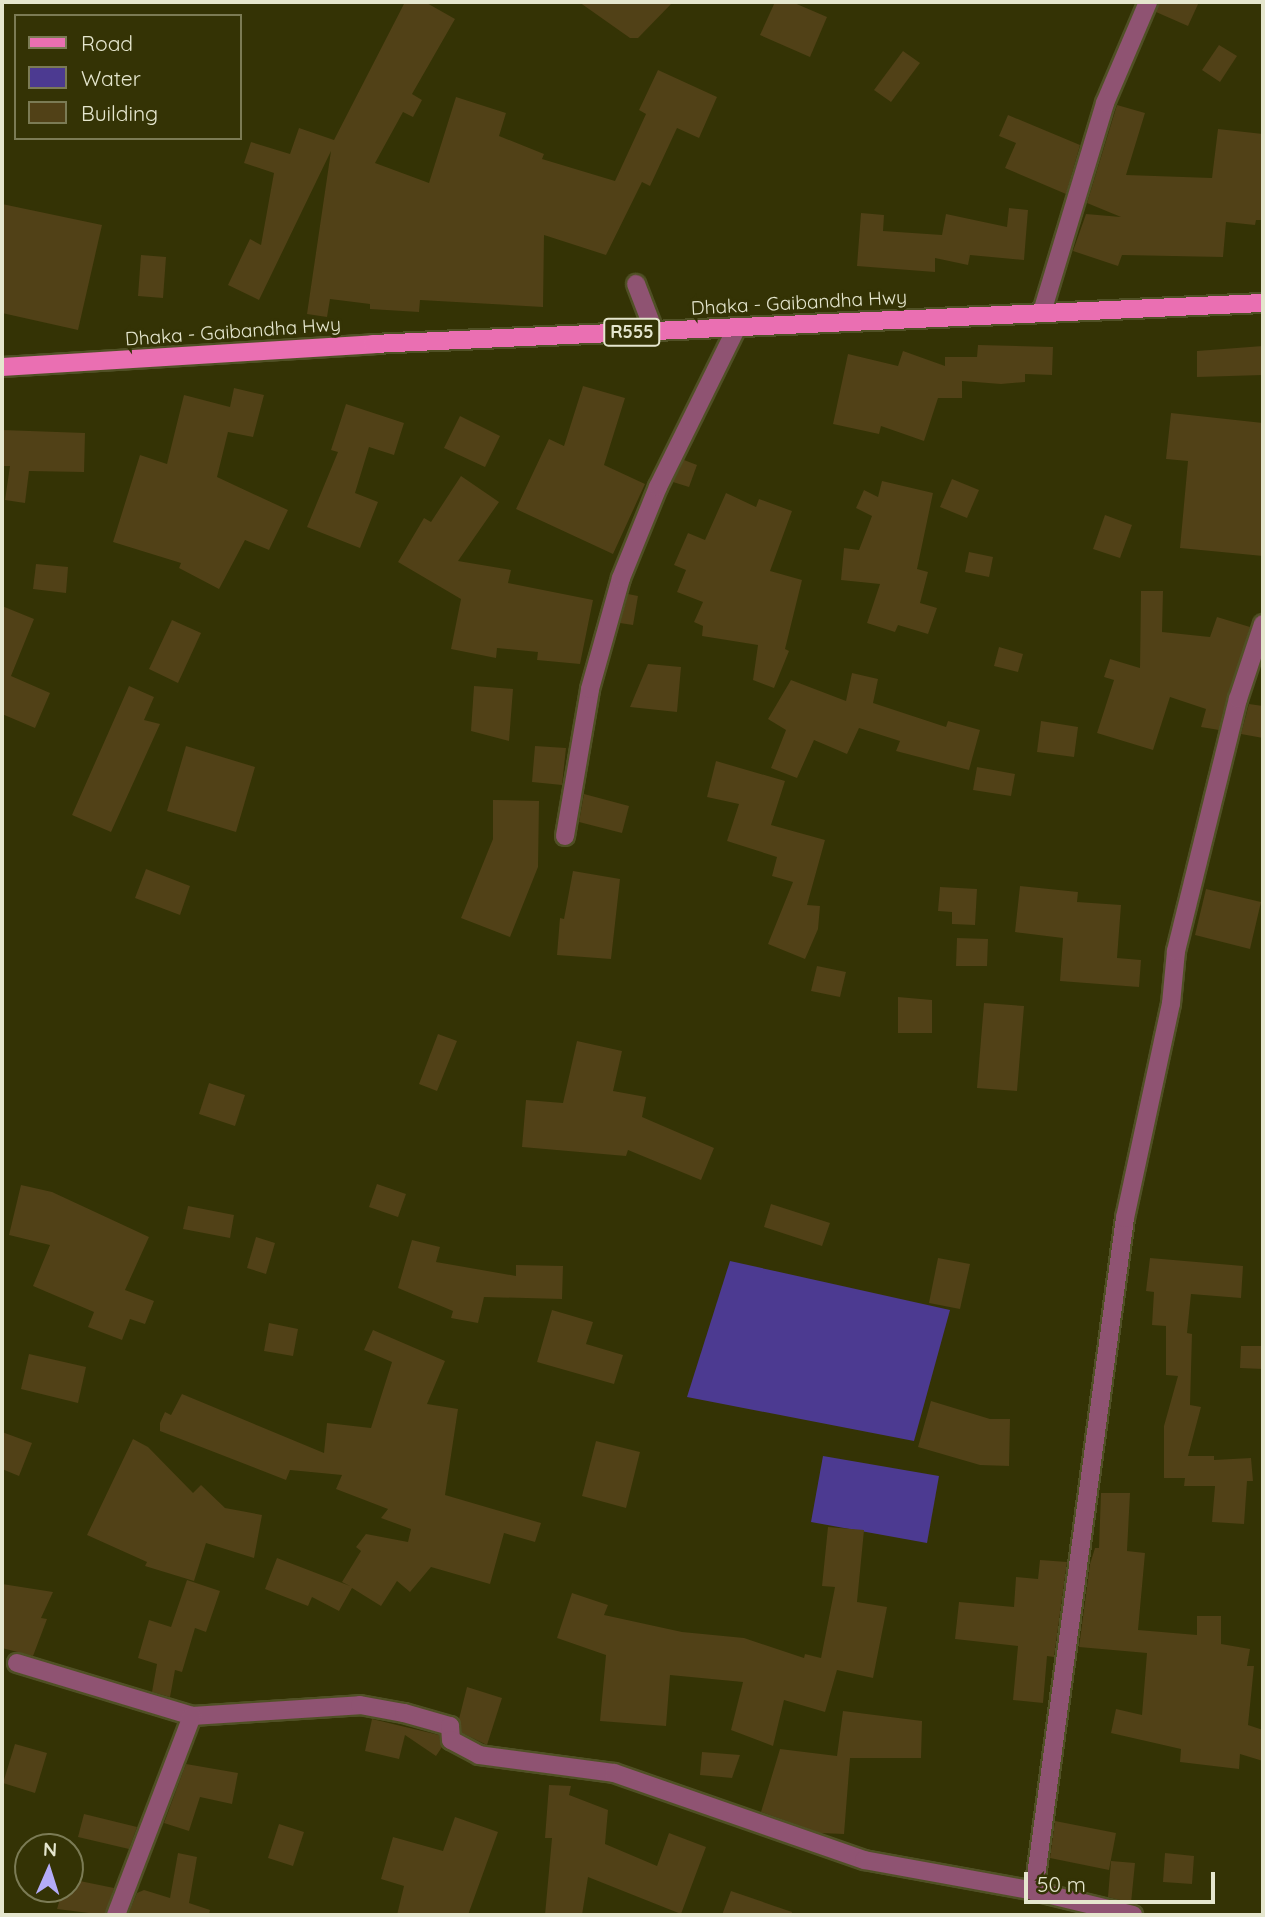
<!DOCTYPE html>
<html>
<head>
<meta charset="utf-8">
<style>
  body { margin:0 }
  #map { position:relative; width:1265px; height:1917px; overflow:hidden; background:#343305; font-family:Quicksand,sans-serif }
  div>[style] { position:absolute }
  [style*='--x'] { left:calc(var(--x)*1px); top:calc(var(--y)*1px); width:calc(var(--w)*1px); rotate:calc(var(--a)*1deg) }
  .water>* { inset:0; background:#4c3a91 }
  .building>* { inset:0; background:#514117 }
  .roads { filter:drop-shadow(2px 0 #505025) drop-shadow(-2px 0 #505025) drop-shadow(0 2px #505025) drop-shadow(0 -2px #505025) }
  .minor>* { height:18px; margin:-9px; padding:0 9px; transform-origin:9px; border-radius:9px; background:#8f5372 }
  .major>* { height:18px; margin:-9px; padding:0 9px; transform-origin:9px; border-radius:9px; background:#ea6fb2 }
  span { translate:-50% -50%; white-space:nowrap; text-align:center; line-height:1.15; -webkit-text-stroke:6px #343305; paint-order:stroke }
  .shield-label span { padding:2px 5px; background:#343305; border:2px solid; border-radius:5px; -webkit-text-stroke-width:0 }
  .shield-label { font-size:18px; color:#e5e6ce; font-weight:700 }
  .street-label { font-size:19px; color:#e5e6ce }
  .frame { position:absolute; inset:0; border:4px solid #e5e6ce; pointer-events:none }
  .legend { position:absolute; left:14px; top:14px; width:228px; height:126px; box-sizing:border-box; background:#343305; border:2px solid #7b7b55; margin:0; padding:9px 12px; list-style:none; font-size:21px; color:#e5e6ce }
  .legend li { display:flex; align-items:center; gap:14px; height:35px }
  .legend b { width:35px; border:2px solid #7b7b55 }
  .north { position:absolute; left:14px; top:1833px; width:70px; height:70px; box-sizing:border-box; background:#343305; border:2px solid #7b7b55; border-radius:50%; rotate:3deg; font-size:19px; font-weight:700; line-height:28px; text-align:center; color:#e5e6ce }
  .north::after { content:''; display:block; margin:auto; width:24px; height:32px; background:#b4acf9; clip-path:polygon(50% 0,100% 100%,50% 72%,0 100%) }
  .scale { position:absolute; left:1024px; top:1872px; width:191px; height:32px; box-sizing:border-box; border:4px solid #e5e6ce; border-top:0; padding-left:9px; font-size:21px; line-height:24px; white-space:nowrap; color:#e5e6ce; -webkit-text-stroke:5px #343305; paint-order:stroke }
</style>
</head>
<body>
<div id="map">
  <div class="water">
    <i style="clip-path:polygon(730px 1261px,950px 1310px,914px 1441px,687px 1397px)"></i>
    <i style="clip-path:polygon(823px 1456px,939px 1476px,927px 1543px,811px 1522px)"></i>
  </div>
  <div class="building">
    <i style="clip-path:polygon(405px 2px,425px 2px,455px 19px,412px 94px,422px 100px,413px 117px,403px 112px,375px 163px,429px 183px,456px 97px,506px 113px,499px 136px,544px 154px,542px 159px,615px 181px,646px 114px,639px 110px,658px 70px,717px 97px,699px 138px,677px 128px,650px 186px,642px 182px,606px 255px,544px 235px,543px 307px,420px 300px,419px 312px,370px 309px,370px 304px,330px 299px,327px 317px,307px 314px,331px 151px,259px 300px,228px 285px,250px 239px,261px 245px,274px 173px,244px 163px,251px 142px,290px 154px,299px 128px,334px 140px)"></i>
    <i style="clip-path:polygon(579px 2px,673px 2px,638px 38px,630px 38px)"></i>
    <i style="clip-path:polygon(775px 2px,792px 2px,827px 17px,810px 57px,760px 35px)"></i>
    <i style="clip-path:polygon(1159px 2px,1199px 2px,1188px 26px,1156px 12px)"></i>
    <i style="clip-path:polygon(1219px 45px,1237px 56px,1220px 82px,1202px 70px)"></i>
    <i style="clip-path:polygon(903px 51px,920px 63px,891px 102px,874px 90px)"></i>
    <i style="clip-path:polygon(1117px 105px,1145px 113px,1126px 175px,1212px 178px,1218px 129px,1263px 134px,1263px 220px,1256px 220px,1255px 225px,1226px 222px,1223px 257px,1122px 255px,1118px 266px,1073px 251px,1086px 214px,1121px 217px,1087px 203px)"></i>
    <i style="clip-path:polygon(1008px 115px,1080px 145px,1066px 194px,1005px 168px,1016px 143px,999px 136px)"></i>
    <i style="clip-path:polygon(2px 204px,102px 225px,78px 330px,2px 313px)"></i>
    <i style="clip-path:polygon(1009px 208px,1028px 210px,1024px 260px,970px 255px,968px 265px,935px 258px,935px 272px,857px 266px,861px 213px,884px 215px,883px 231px,942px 235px,946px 214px,1007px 227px)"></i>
    <i style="clip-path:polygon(141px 255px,166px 257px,163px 298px,138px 296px)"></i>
    <i style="clip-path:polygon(978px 345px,1053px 347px,1052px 375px,1025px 374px,1025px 382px,1001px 384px,962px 381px,962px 398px,938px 398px,924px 441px,881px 426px,879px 434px,833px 424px,848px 354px,898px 366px,903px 351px,945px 366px,945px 357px,977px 357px)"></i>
    <i style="clip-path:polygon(1263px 346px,1263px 375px,1197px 377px,1197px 351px)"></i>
    <i style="clip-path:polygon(583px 386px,625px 398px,604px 465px,645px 484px,613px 554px,516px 509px,549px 439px,564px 446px)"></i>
    <i style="clip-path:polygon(234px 388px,264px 395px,253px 437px,228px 432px,217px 477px,288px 510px,269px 550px,245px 540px,219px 589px,179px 568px,181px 563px,113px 542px,140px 455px,167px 464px,184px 395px,230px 407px)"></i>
    <i style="clip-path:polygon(346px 404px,404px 423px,394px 455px,369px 447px,355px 493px,378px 502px,360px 548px,307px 527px,338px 452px,331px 450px)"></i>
    <i style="clip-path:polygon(1171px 413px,1263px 423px,1263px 556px,1180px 548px,1188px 461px,1166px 459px)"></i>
    <i style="clip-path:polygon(460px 416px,500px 436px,485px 467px,444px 448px)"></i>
    <i style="clip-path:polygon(2px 430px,85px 433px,84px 472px,29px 471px,25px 503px,5px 500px,10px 466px,2px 466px)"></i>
    <i style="clip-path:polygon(684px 460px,697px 465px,689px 487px,673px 482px)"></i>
    <i style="clip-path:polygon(461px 476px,499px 502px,458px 561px,511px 570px,508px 583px,593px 600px,580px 664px,537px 660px,538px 652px,497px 648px,496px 658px,451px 649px,461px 599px,398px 562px,424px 518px,431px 522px)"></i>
    <i style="clip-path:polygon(952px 479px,979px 490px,967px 518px,940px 507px)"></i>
    <i style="clip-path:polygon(882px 481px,933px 493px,917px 569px,928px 572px,920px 603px,937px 608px,928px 634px,898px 625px,895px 632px,867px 623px,880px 584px,841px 580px,844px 548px,859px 550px,872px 516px,856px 508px,864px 490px,878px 497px)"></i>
    <i style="clip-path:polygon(726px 493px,756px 507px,759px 499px,792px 511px,770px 571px,802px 580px,785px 649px,789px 651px,774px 688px,753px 680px,758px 645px,702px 636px,703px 626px,694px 622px,703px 602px,677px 592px,686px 570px,674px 565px,688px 533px,705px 540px)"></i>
    <i style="clip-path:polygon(1105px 515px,1132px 525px,1120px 558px,1093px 549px)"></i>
    <i style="clip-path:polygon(969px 552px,993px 557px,989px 577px,965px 572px)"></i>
    <i style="clip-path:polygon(36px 564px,68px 567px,66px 593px,33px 589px)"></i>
    <i style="clip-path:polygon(1141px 591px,1163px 591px,1162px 632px,1210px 637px,1217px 617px,1250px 627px,1219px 730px,1201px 727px,1206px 709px,1170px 697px,1153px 750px,1097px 733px,1114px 680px,1104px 677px,1110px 659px,1140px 668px)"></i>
    <i style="clip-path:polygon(628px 594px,638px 596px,633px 625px,620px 623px)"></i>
    <i style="clip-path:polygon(2px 606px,34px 619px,11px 676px,50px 693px,35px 728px,2px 714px)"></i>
    <i style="clip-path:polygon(172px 620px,201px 633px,178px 683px,149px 669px)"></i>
    <i style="clip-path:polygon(999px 647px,1023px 654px,1018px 672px,994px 666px)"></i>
    <i style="clip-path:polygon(648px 664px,681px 667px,677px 712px,630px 707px)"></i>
    <i style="clip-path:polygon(852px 673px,878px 679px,873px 703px,946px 727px,948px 721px,980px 730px,969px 770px,896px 751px,900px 741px,859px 728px,847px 754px,814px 740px,797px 778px,771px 768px,786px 730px,768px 719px,791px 680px,846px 701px)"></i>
    <i style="clip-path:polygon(129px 686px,154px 697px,144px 720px,160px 724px,111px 832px,72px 815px)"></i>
    <i style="clip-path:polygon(474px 686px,513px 689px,509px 741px,471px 731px)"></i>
    <i style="clip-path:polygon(1249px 704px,1263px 706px,1263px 738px,1241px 734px)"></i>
    <i style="clip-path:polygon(1041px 721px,1078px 727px,1074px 757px,1037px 752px)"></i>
    <i style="clip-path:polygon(186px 746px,255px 767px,236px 832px,167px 811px)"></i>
    <i style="clip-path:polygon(535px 746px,566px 748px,562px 785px,532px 782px)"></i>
    <i style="clip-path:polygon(716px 761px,785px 781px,771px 825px,825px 840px,807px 905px,820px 906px,818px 929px,805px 959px,768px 944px,793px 882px,772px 876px,777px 857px,727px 841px,739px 804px,707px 797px)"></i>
    <i style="clip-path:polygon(977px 767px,1015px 774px,1011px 796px,973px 790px)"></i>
    <i style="clip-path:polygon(584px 794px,629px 806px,622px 833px,579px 822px)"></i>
    <i style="clip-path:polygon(493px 800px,539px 801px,538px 867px,510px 937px,461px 918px,493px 839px)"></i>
    <i style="clip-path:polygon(146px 869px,190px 886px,180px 915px,135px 898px)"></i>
    <i style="clip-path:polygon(573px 871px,620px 879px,611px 959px,557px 955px,560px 918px,564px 919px)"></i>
    <i style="clip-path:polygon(1020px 886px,1078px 892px,1077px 902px,1121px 905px,1117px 958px,1141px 960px,1139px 987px,1060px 981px,1063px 938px,1015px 932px)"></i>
    <i style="clip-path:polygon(940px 887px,977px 889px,975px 925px,952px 924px,952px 912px,938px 911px)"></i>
    <i style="clip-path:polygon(1206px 889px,1261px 902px,1250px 949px,1195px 935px)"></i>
    <i style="clip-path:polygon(957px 938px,988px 939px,987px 966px,956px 966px)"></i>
    <i style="clip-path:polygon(817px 966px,846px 972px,840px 997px,811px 991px)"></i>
    <i style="clip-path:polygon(898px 997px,932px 1000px,932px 1033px,898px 1033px)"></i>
    <i style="clip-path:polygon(984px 1003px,1024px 1006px,1017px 1091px,977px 1088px)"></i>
    <i style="clip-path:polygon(438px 1034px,457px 1041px,437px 1091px,419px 1084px)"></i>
    <i style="clip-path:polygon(577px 1041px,622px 1051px,613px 1091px,646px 1097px,642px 1117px,714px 1148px,701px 1180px,628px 1150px,626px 1156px,522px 1147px,526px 1100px,563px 1103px)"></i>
    <i style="clip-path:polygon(209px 1083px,245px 1095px,235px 1126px,199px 1114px)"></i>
    <i style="clip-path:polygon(377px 1184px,406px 1194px,398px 1217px,369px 1207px)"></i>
    <i style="clip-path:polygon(21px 1185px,52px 1192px,149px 1237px,125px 1290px,154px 1301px,145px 1324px,130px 1319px,122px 1340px,88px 1327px,94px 1312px,33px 1286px,50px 1245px,9px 1235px)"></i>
    <i style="clip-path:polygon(771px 1204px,830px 1223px,822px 1246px,764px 1227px)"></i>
    <i style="clip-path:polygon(188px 1206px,234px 1215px,230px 1238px,183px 1229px)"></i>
    <i style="clip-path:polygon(256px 1237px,275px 1243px,266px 1274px,247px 1268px)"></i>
    <i style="clip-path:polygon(412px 1240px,440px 1247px,436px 1262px,516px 1276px,516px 1265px,563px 1266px,562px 1299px,484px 1297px,478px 1323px,451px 1318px,453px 1311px,398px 1288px)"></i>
    <i style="clip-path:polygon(938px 1258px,970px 1264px,960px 1309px,929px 1303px)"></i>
    <i style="clip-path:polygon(1150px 1258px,1243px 1266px,1241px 1298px,1191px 1294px,1187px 1333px,1192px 1334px,1190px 1405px,1201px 1407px,1188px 1456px,1214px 1456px,1214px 1460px,1251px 1458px,1253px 1481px,1247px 1481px,1244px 1524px,1212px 1522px,1215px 1486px,1184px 1486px,1185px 1478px,1164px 1478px,1164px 1426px,1178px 1376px,1166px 1375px,1166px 1326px,1152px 1325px,1154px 1292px,1146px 1291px)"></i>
    <i style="clip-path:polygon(552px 1310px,593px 1322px,586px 1344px,623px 1355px,614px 1384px,537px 1362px)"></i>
    <i style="clip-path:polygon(269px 1323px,298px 1329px,293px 1356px,264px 1351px)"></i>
    <i style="clip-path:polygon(373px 1330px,445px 1361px,427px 1404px,458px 1409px,445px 1495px,541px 1523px,535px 1542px,504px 1533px,490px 1584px,431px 1567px,410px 1592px,397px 1581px,381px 1606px,352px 1588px,339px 1611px,312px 1597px,308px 1606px,265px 1589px,277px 1558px,350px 1586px,342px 1582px,361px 1551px,356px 1547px,366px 1534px,408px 1542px,411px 1529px,381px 1518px,388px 1509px,336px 1489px,342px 1475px,290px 1470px,286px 1480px,160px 1431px,160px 1423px,165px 1412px,171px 1415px,182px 1394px,324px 1453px,327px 1423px,371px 1428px,392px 1362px,364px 1350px)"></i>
    <i style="clip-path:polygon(1241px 1346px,1263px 1346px,1263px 1369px,1240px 1368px)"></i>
    <i style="clip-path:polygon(29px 1354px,86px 1367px,78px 1403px,21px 1389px)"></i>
    <i style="clip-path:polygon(931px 1401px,990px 1419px,1010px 1419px,1009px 1466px,980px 1465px,918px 1447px)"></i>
    <i style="clip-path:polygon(2px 1432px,32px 1443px,19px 1476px,2px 1469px)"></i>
    <i style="clip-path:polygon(133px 1439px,148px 1447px,193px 1493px,201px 1485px,225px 1508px,262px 1515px,254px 1558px,206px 1543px,194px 1581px,145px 1566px,147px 1562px,87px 1535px)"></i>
    <i style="clip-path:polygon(596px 1441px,640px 1452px,626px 1508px,582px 1496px)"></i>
    <i style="clip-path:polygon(1101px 1493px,1130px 1493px,1127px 1551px,1145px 1553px,1138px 1630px,1197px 1635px,1197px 1616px,1221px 1616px,1221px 1644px,1250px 1649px,1247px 1666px,1254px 1666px,1248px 1725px,1263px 1730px,1263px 1761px,1240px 1754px,1239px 1769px,1180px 1762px,1181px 1749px,1111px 1733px,1116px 1709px,1142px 1715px,1147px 1653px,1079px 1647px,1090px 1564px,1095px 1548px,1099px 1548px)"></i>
    <i style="clip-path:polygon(828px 1527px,864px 1530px,857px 1602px,887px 1607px,873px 1678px,837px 1670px,825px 1712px,784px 1700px,773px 1746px,731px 1730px,743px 1682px,670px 1675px,666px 1726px,600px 1721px,606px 1655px,557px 1638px,572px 1593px,608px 1605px,604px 1615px,682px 1632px,744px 1638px,804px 1658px,805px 1654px,821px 1658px,835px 1587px,822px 1586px)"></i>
    <i style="clip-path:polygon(1040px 1560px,1067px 1562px,1054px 1657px,1047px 1656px,1043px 1703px,1013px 1700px,1018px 1646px,955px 1639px,959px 1602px,1014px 1607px,1016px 1577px,1038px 1579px)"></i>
    <i style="clip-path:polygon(187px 1580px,220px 1591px,206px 1632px,195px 1628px,182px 1672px,175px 1670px,170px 1697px,152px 1692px,157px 1664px,138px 1658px,149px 1620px,171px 1627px)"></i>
    <i style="clip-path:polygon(2px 1584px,53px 1592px,41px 1618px,47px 1619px,33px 1656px,2px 1648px)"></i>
    <i style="clip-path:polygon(467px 1687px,502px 1698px,487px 1745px,462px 1733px,459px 1719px)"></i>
    <i style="clip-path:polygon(843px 1711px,922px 1721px,921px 1758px,850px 1758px,844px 1834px,820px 1833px,761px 1812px,780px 1749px,837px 1756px)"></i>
    <i style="clip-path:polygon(372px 1719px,439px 1735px,442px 1747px,436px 1756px,405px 1735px,399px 1759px,365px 1751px)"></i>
    <i style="clip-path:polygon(15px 1744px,47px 1753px,35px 1793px,3px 1783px)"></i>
    <i style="clip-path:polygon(702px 1752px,740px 1755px,732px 1778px,700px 1775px)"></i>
    <i style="clip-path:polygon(186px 1764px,238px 1773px,232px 1804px,200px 1797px,189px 1831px,164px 1823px)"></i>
    <i style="clip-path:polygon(549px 1785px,571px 1786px,569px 1795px,608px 1810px,605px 1844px,657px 1866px,669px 1833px,706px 1847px,681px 1914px,588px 1877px,582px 1915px,545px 1915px,552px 1838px,545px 1838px)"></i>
    <i style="clip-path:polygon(84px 1814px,137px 1827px,129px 1849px,78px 1837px)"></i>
    <i style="clip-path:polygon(455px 1817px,498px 1832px,468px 1915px,397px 1915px,404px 1886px,381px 1879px,393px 1837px,443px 1851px)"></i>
    <i style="clip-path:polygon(1055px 1821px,1116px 1833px,1109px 1870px,1050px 1858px)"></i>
    <i style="clip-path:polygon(279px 1824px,304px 1832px,293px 1866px,268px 1858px)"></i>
    <i style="clip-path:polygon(178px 1853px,197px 1857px,189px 1903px,210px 1910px,209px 1915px,128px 1915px,137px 1893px,144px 1890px,170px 1898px)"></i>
    <i style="clip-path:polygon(1165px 1853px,1194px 1856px,1192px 1884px,1163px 1882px)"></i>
    <i style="clip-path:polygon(1111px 1861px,1135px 1863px,1131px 1903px,1108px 1897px)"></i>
    <i style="clip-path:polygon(70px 1879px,114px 1888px,105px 1915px,57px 1909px,63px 1889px,70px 1889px)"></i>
    <i style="clip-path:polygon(731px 1891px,792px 1912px,791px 1915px,722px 1915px)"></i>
  </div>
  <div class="roads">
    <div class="minor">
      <i style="--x:636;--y:284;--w:50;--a:69"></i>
      <i style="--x:1042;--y:312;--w:218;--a:-73.2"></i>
      <i style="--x:1105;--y:103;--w:110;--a:-66.9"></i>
      <i style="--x:565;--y:836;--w:149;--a:-80.3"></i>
      <i style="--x:590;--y:689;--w:115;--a:-74.4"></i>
      <i style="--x:621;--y:578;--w:98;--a:-67.9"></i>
      <i style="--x:658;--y:487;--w:178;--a:-63.7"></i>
      <i style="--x:17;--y:1663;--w:183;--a:16.8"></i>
      <i style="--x:192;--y:1716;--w:168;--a:-3.7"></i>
      <i style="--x:360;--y:1705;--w:45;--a:10.3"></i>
      <i style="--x:404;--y:1713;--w:48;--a:15.8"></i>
      <i style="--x:450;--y:1726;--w:14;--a:86"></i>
      <i style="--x:451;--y:1740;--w:32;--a:28"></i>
      <i style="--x:479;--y:1755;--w:136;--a:7.6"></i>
      <i style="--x:614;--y:1773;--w:265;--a:19.2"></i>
      <i style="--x:864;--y:1860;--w:173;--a:10.3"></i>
      <i style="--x:1034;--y:1891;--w:102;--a:13.6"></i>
      <i style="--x:1034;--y:1891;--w:679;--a:-82.3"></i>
      <i style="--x:1125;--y:1218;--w:219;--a:-77.9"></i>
      <i style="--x:1171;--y:1004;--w:53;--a:-84.6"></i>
      <i style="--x:1176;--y:951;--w:260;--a:-76.2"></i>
      <i style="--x:1238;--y:699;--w:79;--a:-71.6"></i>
      <i style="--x:116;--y:1915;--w:213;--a:-69.1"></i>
    </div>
    <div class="major">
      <i style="--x:2;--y:367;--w:372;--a:-3.5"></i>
      <i style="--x:373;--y:344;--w:891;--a:-2.64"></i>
    </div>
  </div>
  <div class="shield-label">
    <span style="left:632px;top:332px">R555</span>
  </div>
  <div class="street-label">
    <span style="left:799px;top:303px;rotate:-3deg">Dhaka - Gaibandha Hwy</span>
    <span style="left:233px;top:332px;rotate:-4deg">Dhaka - Gaibandha Hwy</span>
  </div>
  <div class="frame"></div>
  <ul class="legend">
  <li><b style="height:9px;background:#ea6fb2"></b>Road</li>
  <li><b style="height:19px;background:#4c3a91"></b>Water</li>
  <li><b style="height:19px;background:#514117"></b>Building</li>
  </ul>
  <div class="north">N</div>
  <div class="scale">50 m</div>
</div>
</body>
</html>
